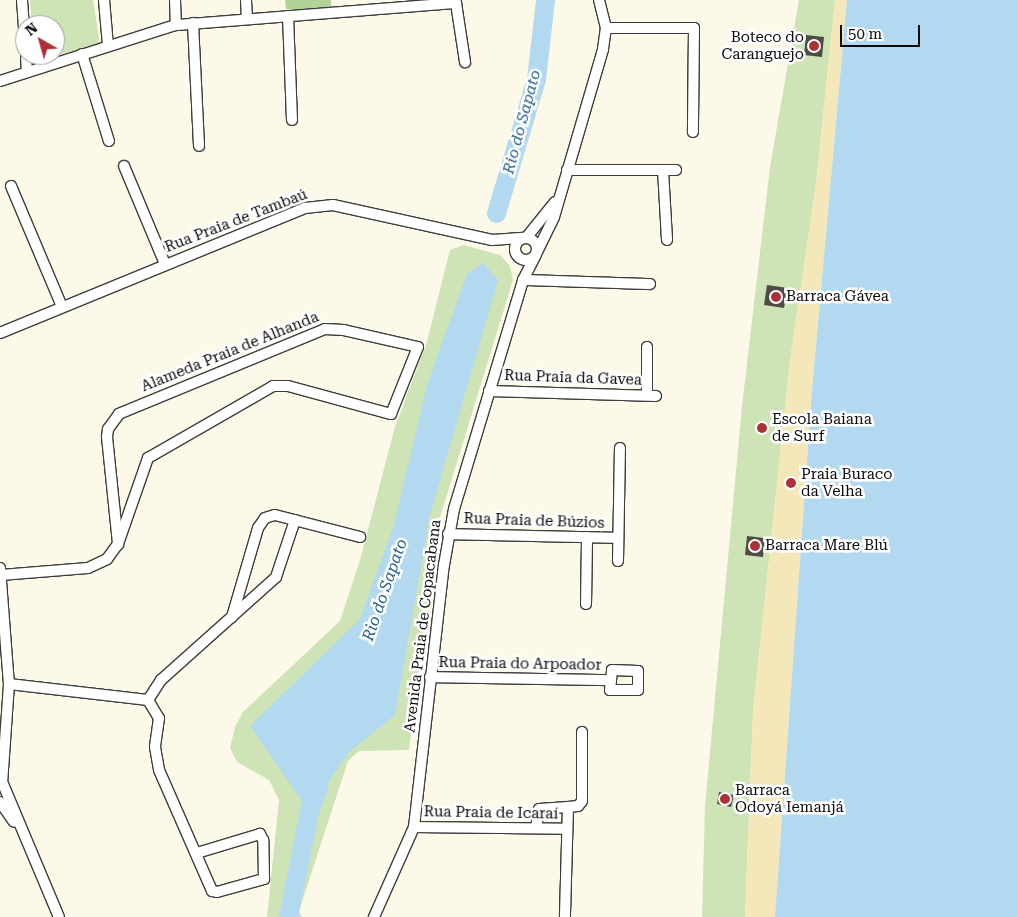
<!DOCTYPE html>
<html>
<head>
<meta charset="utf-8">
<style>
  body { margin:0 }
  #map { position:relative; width:1018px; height:917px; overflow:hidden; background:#fdf9e9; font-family:"Roboto Serif",serif }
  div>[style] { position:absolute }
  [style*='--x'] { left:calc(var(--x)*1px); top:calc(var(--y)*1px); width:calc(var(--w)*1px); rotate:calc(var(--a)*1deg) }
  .green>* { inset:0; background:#cee3b6 }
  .forest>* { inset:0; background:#b2d297 }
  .sand>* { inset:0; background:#f4e7b9 }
  .water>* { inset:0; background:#b2d9f0 }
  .river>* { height:19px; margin:-9.5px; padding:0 9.5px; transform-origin:9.5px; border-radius:9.5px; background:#b2d9f0 }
  .building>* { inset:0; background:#514b47 }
  .roads { filter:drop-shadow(1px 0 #3d3d3d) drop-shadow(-1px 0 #3d3d3d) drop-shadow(0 1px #3d3d3d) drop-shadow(0 -1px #3d3d3d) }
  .minor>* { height:10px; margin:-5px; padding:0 5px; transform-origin:5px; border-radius:5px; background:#fff }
  .minor>.ring { margin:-5px; padding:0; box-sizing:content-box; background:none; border:10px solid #fff; border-radius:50% }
  .dots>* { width:14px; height:14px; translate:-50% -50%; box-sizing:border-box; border:2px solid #fff; border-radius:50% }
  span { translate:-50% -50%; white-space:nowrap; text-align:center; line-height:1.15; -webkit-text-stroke:5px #fff; paint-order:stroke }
  .poi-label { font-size:15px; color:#0a0a0a }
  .right { translate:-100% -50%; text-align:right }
  .left { translate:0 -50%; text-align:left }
  .street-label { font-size:15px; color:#0a0a0a }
  .water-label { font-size:16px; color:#205e8f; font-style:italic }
  .north { position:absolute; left:15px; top:15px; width:50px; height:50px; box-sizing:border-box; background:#fff; border:1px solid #9d9d9d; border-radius:50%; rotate:322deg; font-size:14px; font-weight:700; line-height:20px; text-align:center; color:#0a0a0a }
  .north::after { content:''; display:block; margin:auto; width:18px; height:22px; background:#ac3036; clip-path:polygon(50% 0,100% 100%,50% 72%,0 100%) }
  .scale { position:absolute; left:840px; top:25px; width:80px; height:22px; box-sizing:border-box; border:2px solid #0a0a0a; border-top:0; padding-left:6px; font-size:15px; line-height:18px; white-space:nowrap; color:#0a0a0a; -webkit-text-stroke:4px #fff; paint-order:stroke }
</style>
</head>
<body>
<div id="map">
  <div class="green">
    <i style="clip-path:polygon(30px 0,93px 0,100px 44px,34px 61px,33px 55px,55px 55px,55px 25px,32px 25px)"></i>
    <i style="clip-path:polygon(799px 0,835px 0,816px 184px,790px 361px,753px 712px,745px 917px,702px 917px,705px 806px,742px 406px,770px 167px)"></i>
    <i style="clip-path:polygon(464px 245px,500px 255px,510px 266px,513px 280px,438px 524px,409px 750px,359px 751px,348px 761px,299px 911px,302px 917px,267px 917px,279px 800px,269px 780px,237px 762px,230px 748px,235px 727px,243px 712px,340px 621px,360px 560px,395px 427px,427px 342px,450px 250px)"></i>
  </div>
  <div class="forest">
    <i style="clip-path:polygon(285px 0,331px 0,331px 12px,286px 9px)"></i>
  </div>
  <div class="sand">
    <i style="clip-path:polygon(835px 0,847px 0,812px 390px,775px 917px,745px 917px,753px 712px,790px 361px,816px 184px)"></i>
  </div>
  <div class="water">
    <i style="clip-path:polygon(847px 0,1018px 0,1018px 917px,775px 917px,812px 390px)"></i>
    <i style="clip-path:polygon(483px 263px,498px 280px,430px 515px,395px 715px,349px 752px,309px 811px,250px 726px,360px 619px,394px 525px,427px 385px,467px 274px)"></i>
  </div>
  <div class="river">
    <i style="--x:496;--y:213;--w:140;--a:-73.4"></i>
    <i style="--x:536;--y:79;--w:80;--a:-83.5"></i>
    <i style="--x:288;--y:917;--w:108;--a:-78.8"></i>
    <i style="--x:309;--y:811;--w:26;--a:-69"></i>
  </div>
  <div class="building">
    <i style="clip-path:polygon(806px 35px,824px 37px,822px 57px,804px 55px)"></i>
    <i style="clip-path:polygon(767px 285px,788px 288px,784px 308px,764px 305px)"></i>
    <i style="clip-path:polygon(747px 536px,765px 538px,763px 557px,745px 555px)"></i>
    <i style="clip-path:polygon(719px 792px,734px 795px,731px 807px,717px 804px)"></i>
  </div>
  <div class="roads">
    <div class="minor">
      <i style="--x:22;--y:0;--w:42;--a:85.9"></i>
      <i style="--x:104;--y:0;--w:46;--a:85"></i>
      <i style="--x:175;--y:0;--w:25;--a:88"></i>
      <i style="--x:246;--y:0;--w:19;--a:87"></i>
      <i style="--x:288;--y:16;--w:104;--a:87.8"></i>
      <i style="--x:193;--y:23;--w:123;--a:87.2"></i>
      <i style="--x:606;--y:28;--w:88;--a:0"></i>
      <i style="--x:694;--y:28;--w:104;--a:90.6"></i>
      <i style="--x:82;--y:54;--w:91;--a:72.8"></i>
      <i style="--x:26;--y:55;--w:17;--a:87"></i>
      <i style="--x:0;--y:81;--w:185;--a:-17.7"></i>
      <i style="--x:176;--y:25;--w:281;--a:-4.5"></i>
      <i style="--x:456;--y:3;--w:60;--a:81.3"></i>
      <i style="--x:124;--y:166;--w:106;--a:67.3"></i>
      <i style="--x:567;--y:170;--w:109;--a:0"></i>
      <i style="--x:663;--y:170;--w:70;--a:86.7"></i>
      <i style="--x:11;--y:186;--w:131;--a:67.1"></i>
      <i class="ring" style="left:515px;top:238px;width:12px;height:12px"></i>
      <i style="--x:526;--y:238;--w:46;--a:-51.1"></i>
      <i style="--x:537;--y:252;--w:39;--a:-64"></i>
      <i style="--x:554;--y:217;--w:175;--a:-73.7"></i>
      <i style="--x:603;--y:49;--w:21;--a:-82"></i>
      <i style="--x:606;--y:28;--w:29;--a:-104"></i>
      <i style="--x:523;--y:280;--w:127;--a:1.8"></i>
      <i style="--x:0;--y:333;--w:330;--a:-22.3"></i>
      <i style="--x:305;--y:208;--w:28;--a:-6"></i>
      <i style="--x:333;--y:205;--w:163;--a:12.4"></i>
      <i style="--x:492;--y:240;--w:32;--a:-4"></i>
      <i style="--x:647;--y:347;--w:48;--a:90"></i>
      <i style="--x:489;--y:391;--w:167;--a:1.7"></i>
      <i style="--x:448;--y:534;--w:170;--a:1.3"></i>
      <i style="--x:618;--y:561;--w:113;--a:-89"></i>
      <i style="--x:0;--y:568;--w:116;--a:85.6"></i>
      <i style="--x:9;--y:684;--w:99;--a:94"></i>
      <i style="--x:1;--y:575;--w:87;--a:-4.6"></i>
      <i style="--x:88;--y:568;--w:21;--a:-25"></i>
      <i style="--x:107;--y:559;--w:19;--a:-54"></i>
      <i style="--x:118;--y:544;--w:91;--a:-70.8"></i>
      <i style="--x:148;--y:458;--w:144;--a:-29.9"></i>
      <i style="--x:273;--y:386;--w:15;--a:0"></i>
      <i style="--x:288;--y:386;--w:107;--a:15.2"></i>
      <i style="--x:391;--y:414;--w:72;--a:-68.1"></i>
      <i style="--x:418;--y:347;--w:76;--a:-167.1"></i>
      <i style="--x:344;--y:330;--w:19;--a:-177"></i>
      <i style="--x:325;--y:329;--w:223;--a:157.6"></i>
      <i style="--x:119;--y:414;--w:19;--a:126"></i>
      <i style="--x:108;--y:429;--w:8;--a:97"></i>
      <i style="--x:107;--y:437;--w:108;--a:84.1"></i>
      <i style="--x:586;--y:604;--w:67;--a:-89.1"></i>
      <i style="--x:232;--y:617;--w:93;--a:-73.7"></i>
      <i style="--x:258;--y:528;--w:12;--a:-55"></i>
      <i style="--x:265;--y:518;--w:10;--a:-17"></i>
      <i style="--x:275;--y:515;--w:88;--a:14.5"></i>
      <i style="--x:612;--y:670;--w:26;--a:2"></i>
      <i style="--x:638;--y:671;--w:19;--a:90"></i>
      <i style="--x:638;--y:690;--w:28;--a:180"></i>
      <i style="--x:610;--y:690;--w:20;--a:-84"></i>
      <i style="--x:430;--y:677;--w:179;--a:1"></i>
      <i style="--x:9;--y:684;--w:140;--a:6.6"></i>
      <i style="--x:148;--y:700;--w:24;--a:-57"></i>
      <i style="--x:161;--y:680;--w:154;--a:-41.8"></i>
      <i style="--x:276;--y:577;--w:60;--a:-71.6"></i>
      <i style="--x:148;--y:700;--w:21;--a:59"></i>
      <i style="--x:159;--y:718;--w:29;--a:98"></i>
      <i style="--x:155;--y:747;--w:23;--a:80"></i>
      <i style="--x:159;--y:770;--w:132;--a:66.3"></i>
      <i style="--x:212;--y:891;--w:5;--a:11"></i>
      <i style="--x:217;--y:892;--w:49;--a:-15.5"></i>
      <i style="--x:264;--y:879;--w:39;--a:-91"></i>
      <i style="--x:263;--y:840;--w:7;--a:-117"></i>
      <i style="--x:260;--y:834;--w:66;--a:163.2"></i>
      <i style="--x:3;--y:784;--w:144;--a:67.2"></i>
      <i style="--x:0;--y:802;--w:24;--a:55"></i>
      <i style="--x:568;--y:807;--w:10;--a:-6"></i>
      <i style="--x:578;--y:806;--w:6;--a:-51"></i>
      <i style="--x:582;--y:801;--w:69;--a:-90"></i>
      <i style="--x:414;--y:827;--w:153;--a:0.7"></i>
      <i style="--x:536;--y:828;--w:19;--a:-81"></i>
      <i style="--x:539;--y:809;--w:29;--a:-4"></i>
      <i style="--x:568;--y:807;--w:110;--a:91.6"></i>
      <i style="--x:374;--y:917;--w:98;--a:-66"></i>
      <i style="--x:414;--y:827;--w:264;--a:-83.5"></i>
      <i style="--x:444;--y:565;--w:57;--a:-79.9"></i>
      <i style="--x:454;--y:509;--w:239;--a:-73.2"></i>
      <i style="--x:523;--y:280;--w:29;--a:-63"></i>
    </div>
  </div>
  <div class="dots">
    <i style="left:814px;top:46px;background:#ac3036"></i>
    <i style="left:776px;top:297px;background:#ac3036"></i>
    <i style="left:762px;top:428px;background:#ac3036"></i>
    <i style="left:791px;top:483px;background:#ac3036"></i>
    <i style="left:755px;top:546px;background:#ac3036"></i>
    <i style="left:725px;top:799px;background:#ac3036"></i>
  </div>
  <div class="poi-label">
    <span class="right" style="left:804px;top:46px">Boteco do<br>Caranguejo</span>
    <span class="left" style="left:786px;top:297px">Barraca Gávea</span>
    <span class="left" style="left:772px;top:428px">Escola Baiana<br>de Surf</span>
    <span class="left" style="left:801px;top:483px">Praia Buraco<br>da Velha</span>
    <span class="left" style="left:765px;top:546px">Barraca Mare Blú</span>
    <span class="left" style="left:735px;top:799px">Barraca<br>Odoyá Iemanjá</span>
  </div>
  <div class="street-label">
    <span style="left:236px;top:221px;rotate:-21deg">Rua Praia de Tambaú</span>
    <span style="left:230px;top:352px;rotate:-22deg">Alameda Praia de Alhanda</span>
    <span style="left:573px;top:378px;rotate:2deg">Rua Praia da Gavea</span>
    <span style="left:534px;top:521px;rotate:2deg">Rua Praia de Búzios</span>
    <span style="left:423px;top:626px;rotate:-83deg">Avenida Praia de Copacabana</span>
    <span style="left:520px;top:664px;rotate:1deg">Rua Praia do Arpoador</span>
    <span style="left:491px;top:813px;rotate:1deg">Rua Praia de Icaraí</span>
  </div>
  <div class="water-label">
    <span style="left:522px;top:122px;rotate:-75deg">Rio do Sapato</span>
    <span style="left:385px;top:590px;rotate:-71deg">Rio do Sapato</span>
  </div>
  <div class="north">N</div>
  <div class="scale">50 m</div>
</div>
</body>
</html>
